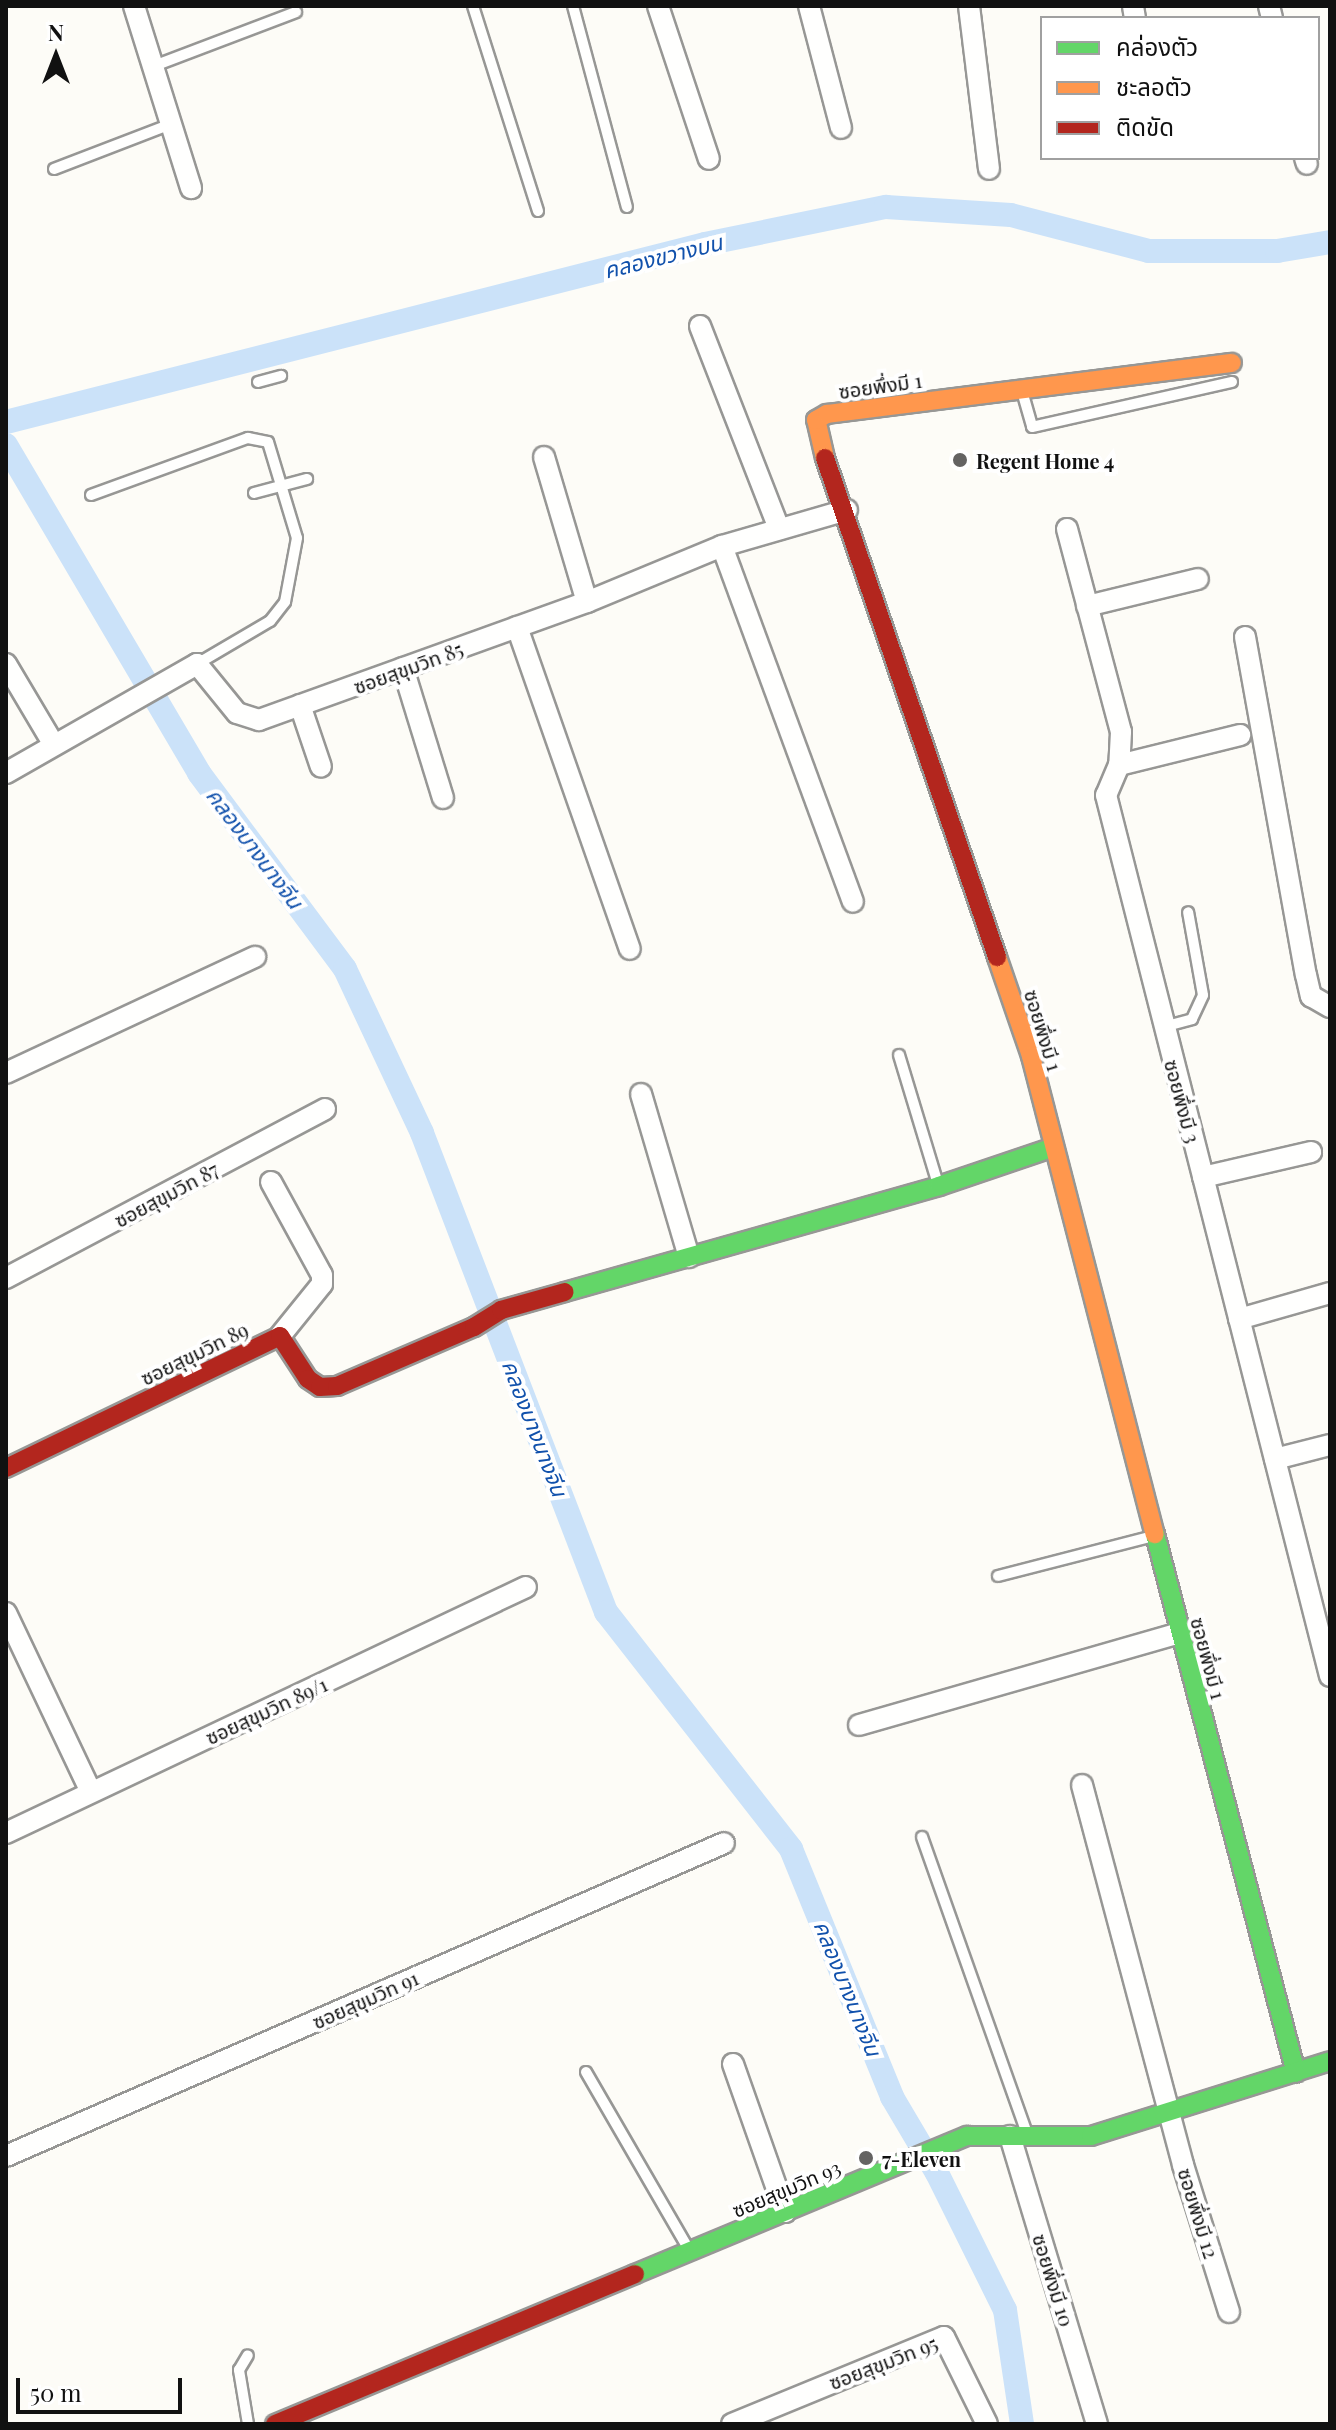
<!DOCTYPE html>
<html>
<head>
<meta charset="utf-8">
<style>
  body { margin:0 }
  #map { position:relative; width:1336px; height:2430px; overflow:hidden; background:#fdfcf7; font-family:"Playfair Display","Noto Sans Thai",serif }
  div>[style] { position:absolute }
  [style*='--x'] { left:calc(var(--x)*1px); top:calc(var(--y)*1px); width:calc(var(--w)*1px); rotate:calc(var(--a)*1deg) }
  .canal>* { height:24px; margin:-12px; padding:0 12px; transform-origin:12px; border-radius:12px; background:#cbe2f9 }
  .roads { filter:drop-shadow(2px 0 #979795) drop-shadow(-2px 0 #979795) drop-shadow(0 2px #979795) drop-shadow(0 -2px #979795) }
  .lane>* { height:10px; margin:-5px; padding:0 5px; transform-origin:5px; border-radius:5px; background:#fffffe }
  .street>* { height:20px; margin:-10px; padding:0 10px; transform-origin:10px; border-radius:10px; background:#fffffe }
  .fast>* { height:18px; margin:-9px; padding:0 9px; transform-origin:9px; border-radius:9px; background:#63d668 }
  .slow>* { height:18px; margin:-9px; padding:0 9px; transform-origin:9px; border-radius:9px; background:#ff974d }
  .jam>* { height:18px; margin:-9px; padding:0 9px; transform-origin:9px; border-radius:9px; background:#b3261e }
  .dots>* { width:22px; height:22px; translate:-50% -50%; box-sizing:border-box; border:4px solid #fff; border-radius:50% }
  span { translate:-50% -50%; white-space:nowrap; text-align:center; line-height:1.15; -webkit-text-stroke:8px #fff; paint-order:stroke }
  .street-label { font-size:20px; color:#111 }
  .poi-label { font-size:20px; color:#111; font-weight:700 }
  .left { translate:0 -50%; text-align:left }
  .water-label { font-size:22px; color:#1151ac; font-style:italic }
  .frame { position:absolute; inset:0; border:8px solid #111; pointer-events:none }
  .legend { position:absolute; left:1040px; top:16px; width:280px; height:144px; box-sizing:border-box; background:#fff; border:2px solid #a0a0a0; margin:0; padding:10px 14px; list-style:none; font-size:24px; color:#111 }
  .legend li { display:flex; align-items:center; gap:16px; height:40px }
  .legend b { width:40px; border:2px solid #a0a0a0 }
  .north { position:absolute; left:16px; top:16px; width:80px; height:80px; -webkit-text-stroke:6px #fff; paint-order:stroke; rotate:0deg; font-size:22px; font-weight:700; line-height:32px; text-align:center; color:#111 }
  .north::after { content:''; display:block; margin:auto; width:28px; height:36px; background:#111; clip-path:polygon(50% 0,100% 100%,50% 72%,0 100%) }
  .scale { position:absolute; left:16px; top:2378px; width:166px; height:36px; box-sizing:border-box; border:4px solid #111; border-top:0; padding-left:10px; font-size:24px; line-height:28px; white-space:nowrap; color:#111; -webkit-text-stroke:6px #fff; paint-order:stroke }
</style>
</head>
<body>
<div id="map">
  <div class="canal">
    <i style="--x:6;--y:422;--w:721;--a:-14.29"></i>
    <i style="--x:705;--y:244;--w:185;--a:-11.6"></i>
    <i style="--x:886;--y:207;--w:125;--a:3.7"></i>
    <i style="--x:1011;--y:215;--w:143;--a:14.6"></i>
    <i style="--x:1149;--y:251;--w:128;--a:0"></i>
    <i style="--x:1277;--y:251;--w:54;--a:-9.6"></i>
    <i style="--x:6;--y:445;--w:381;--a:59.5"></i>
    <i style="--x:199;--y:773;--w:244;--a:53.3"></i>
    <i style="--x:345;--y:969;--w:181;--a:64.8"></i>
    <i style="--x:422;--y:1133;--w:513;--a:68.99"></i>
    <i style="--x:606;--y:1612;--w:301;--a:52"></i>
    <i style="--x:791;--y:1849;--w:268;--a:67.8"></i>
    <i style="--x:892;--y:2097;--w:88;--a:59.4"></i>
    <i style="--x:937;--y:2173;--w:153;--a:63.6"></i>
    <i style="--x:1005;--y:2310;--w:115;--a:81.5"></i>
  </div>
  <div class="roads">
    <div class="lane">
      <i style="--x:473;--y:6;--w:215;--a:72.4"></i>
      <i style="--x:573;--y:6;--w:208;--a:75"></i>
      <i style="--x:154;--y:66;--w:152;--a:-20.8"></i>
      <i style="--x:54;--y:169;--w:125;--a:-21"></i>
      <i style="--x:258;--y:382;--w:24;--a:-15"></i>
      <i style="--x:1022;--y:391;--w:37;--a:74"></i>
      <i style="--x:1032;--y:427;--w:205;--a:-12.7"></i>
      <i style="--x:254;--y:493;--w:55;--a:-14.8"></i>
      <i style="--x:91;--y:495;--w:167;--a:-20"></i>
      <i style="--x:248;--y:438;--w:20;--a:11"></i>
      <i style="--x:268;--y:442;--w:100;--a:73.2"></i>
      <i style="--x:297;--y:538;--w:65;--a:100.6"></i>
      <i style="--x:285;--y:602;--w:24;--a:128"></i>
      <i style="--x:270;--y:621;--w:85;--a:149.5"></i>
      <i style="--x:1163;--y:1027;--w:30;--a:-15"></i>
      <i style="--x:1192;--y:1019;--w:26;--a:-65"></i>
      <i style="--x:1203;--y:995;--w:84;--a:-100.2"></i>
      <i style="--x:899;--y:1055;--w:135;--a:73.2"></i>
      <i style="--x:998;--y:1576;--w:161;--a:-14.4"></i>
      <i style="--x:922;--y:1837;--w:314;--a:70.5"></i>
      <i style="--x:586;--y:2072;--w:206;--a:59.9"></i>
      <i style="--x:248;--y:2424;--w:55;--a:-99.5"></i>
      <i style="--x:239;--y:2370;--w:17;--a:-59"></i>
    </div>
    <div class="street">
      <i style="--x:134;--y:6;--w:191;--a:72.6"></i>
      <i style="--x:658;--y:6;--w:161;--a:71.6"></i>
      <i style="--x:809;--y:6;--w:126;--a:75.3"></i>
      <i style="--x:969;--y:6;--w:164;--a:83"></i>
      <i style="--x:1133;--y:6;--w:12;--a:81"></i>
      <i style="--x:1269;--y:6;--w:12;--a:76"></i>
      <i style="--x:1305;--y:158;--w:6;--a:72"></i>
      <i style="--x:700;--y:326;--w:218;--a:68.7"></i>
      <i style="--x:544;--y:457;--w:151;--a:73.5"></i>
      <i style="--x:1067;--y:529;--w:210;--a:75.1"></i>
      <i style="--x:1121;--y:732;--w:33;--a:93"></i>
      <i style="--x:1119;--y:765;--w:33;--a:113"></i>
      <i style="--x:1106;--y:795;--w:909;--a:75.73"></i>
      <i style="--x:722;--y:546;--w:379;--a:69.8"></i>
      <i style="--x:1087;--y:606;--w:114;--a:-13.7"></i>
      <i style="--x:517;--y:627;--w:341;--a:70.7"></i>
      <i style="--x:1245;--y:637;--w:343;--a:79.8"></i>
      <i style="--x:1306;--y:975;--w:22;--a:77"></i>
      <i style="--x:1311;--y:996;--w:22;--a:30"></i>
      <i style="--x:6;--y:664;--w:94;--a:59.3"></i>
      <i style="--x:403;--y:668;--w:136;--a:72.9"></i>
      <i style="--x:300;--y:705;--w:65;--a:71.3"></i>
      <i style="--x:1119;--y:765;--w:125;--a:-13.9"></i>
      <i style="--x:6;--y:773;--w:220;--a:-29.7"></i>
      <i style="--x:197;--y:664;--w:63;--a:50.8"></i>
      <i style="--x:237;--y:713;--w:23;--a:18"></i>
      <i style="--x:259;--y:720;--w:349;--a:-19.8"></i>
      <i style="--x:587;--y:602;--w:146;--a:-22.5"></i>
      <i style="--x:722;--y:546;--w:130;--a:-16.1"></i>
      <i style="--x:6;--y:1073;--w:275;--a:-25"></i>
      <i style="--x:641;--y:1094;--w:170;--a:73.6"></i>
      <i style="--x:1203;--y:1177;--w:111;--a:-13"></i>
      <i style="--x:271;--y:1182;--w:106;--a:61.3"></i>
      <i style="--x:322;--y:1275;--w:9;--a:90"></i>
      <i style="--x:322;--y:1284;--w:67;--a:128.9"></i>
      <i style="--x:6;--y:1278;--w:361;--a:-27.9"></i>
      <i style="--x:1239;--y:1319;--w:95;--a:-15.9"></i>
      <i style="--x:1275;--y:1459;--w:57;--a:-14.3"></i>
      <i style="--x:6;--y:1613;--w:198;--a:64.6"></i>
      <i style="--x:859;--y:1725;--w:334;--a:-16"></i>
      <i style="--x:1082;--y:1785;--w:393;--a:75.1"></i>
      <i style="--x:1183;--y:2165;--w:154;--a:72.6"></i>
      <i style="--x:6;--y:1833;--w:575;--a:-25.32"></i>
      <i style="--x:733;--y:2064;--w:157;--a:70.6"></i>
      <i style="--x:1010;--y:2136;--w:301;--a:73.2"></i>
      <i style="--x:6;--y:2156;--w:783;--a:-23.55"></i>
      <i style="--x:732;--y:2424;--w:229;--a:-22.3"></i>
      <i style="--x:944;--y:2337;--w:97;--a:63.7"></i>
    </div>
    <div class="fast">
      <i style="--x:565;--y:1292;--w:389;--a:-15.8"></i>
      <i style="--x:939;--y:1186;--w:121;--a:-18.7"></i>
      <i style="--x:1155;--y:1534;--w:557;--a:75.34"></i>
      <i style="--x:635;--y:2274;--w:360;--a:-22.6"></i>
      <i style="--x:967;--y:2136;--w:124;--a:0"></i>
      <i style="--x:1091;--y:2136;--w:250;--a:-17.4"></i>
    </div>
    <div class="slow">
      <i style="--x:825;--y:458;--w:39;--a:-103"></i>
      <i style="--x:816;--y:420;--w:13;--a:-29"></i>
      <i style="--x:827;--y:414;--w:408;--a:-7.2"></i>
      <i style="--x:997;--y:957;--w:105;--a:71"></i>
      <i style="--x:1031;--y:1056;--w:494;--a:75.5"></i>
    </div>
    <div class="jam">
      <i style="--x:825;--y:458;--w:528;--a:70.98"></i>
      <i style="--x:6;--y:1468;--w:304;--a:-25.7"></i>
      <i style="--x:280;--y:1336;--w:51;--a:56.9"></i>
      <i style="--x:308;--y:1379;--w:14;--a:34"></i>
      <i style="--x:320;--y:1387;--w:17;--a:-3"></i>
      <i style="--x:337;--y:1386;--w:149;--a:-23.3"></i>
      <i style="--x:474;--y:1327;--w:32;--a:-32"></i>
      <i style="--x:501;--y:1310;--w:66;--a:-15.7"></i>
      <i style="--x:275;--y:2424;--w:390;--a:-22.6"></i>
    </div>
  </div>
  <div class="dots">
    <i style="left:960px;top:460px;background:#646362"></i>
    <i style="left:866px;top:2158px;background:#646362"></i>
  </div>
  <div class="street-label">
    <span style="left:880px;top:385px;rotate:-8deg">ซอยพึ่งมี 1</span>
    <span style="left:408px;top:667px;rotate:-20deg">ซอยสุขุมวิท 85</span>
    <span style="left:1044px;top:1030px;rotate:73deg">ซอยพึ่งมี 1</span>
    <span style="left:1183px;top:1101px;rotate:75deg">ซอยพึ่งมี 3</span>
    <span style="left:166px;top:1194px;rotate:-28deg">ซอยสุขุมวิท 87</span>
    <span style="left:194px;top:1353px;rotate:-26deg">ซอยสุขุมวิท 89</span>
    <span style="left:1209px;top:1658px;rotate:75deg">ซอยพึ่งมี 1</span>
    <span style="left:266px;top:1710px;rotate:-25deg">ซอยสุขุมวิท 89/1</span>
    <span style="left:365px;top:1999px;rotate:-24deg">ซอยสุขุมวิท 91</span>
    <span style="left:786px;top:2188px;rotate:-23deg">ซอยสุขุมวิท 93</span>
    <span style="left:1199px;top:2213px;rotate:73deg">ซอยพึ่งมี 12</span>
    <span style="left:1054px;top:2280px;rotate:73deg">ซอยพึ่งมี 10</span>
    <span style="left:883px;top:2362px;rotate:-21deg">ซอยสุขุมวิท 95</span>
  </div>
  <div class="poi-label">
    <span class="left" style="left:976px;top:460px">Regent Home 4</span>
    <span class="left" style="left:882px;top:2158px">7-Eleven</span>
  </div>
  <div class="water-label">
    <span style="left:663px;top:256px;rotate:-14deg">คลองขวางบน</span>
    <span style="left:255px;top:848px;rotate:53deg">คลองบางนางจีน</span>
    <span style="left:535px;top:1428px;rotate:69deg">คลองบางนางจีน</span>
    <span style="left:848px;top:1988px;rotate:68deg">คลองบางนางจีน</span>
  </div>
  <div class="frame"></div>
  <ul class="legend">
  <li><b style="height:10px;background:#63d668"></b>คล่องตัว</li>
  <li><b style="height:10px;background:#ff974d"></b>ชะลอตัว</li>
  <li><b style="height:10px;background:#b3261e"></b>ติดขัด</li>
  </ul>
  <div class="north">N</div>
  <div class="scale">50 m</div>
</div>
</body>
</html>
